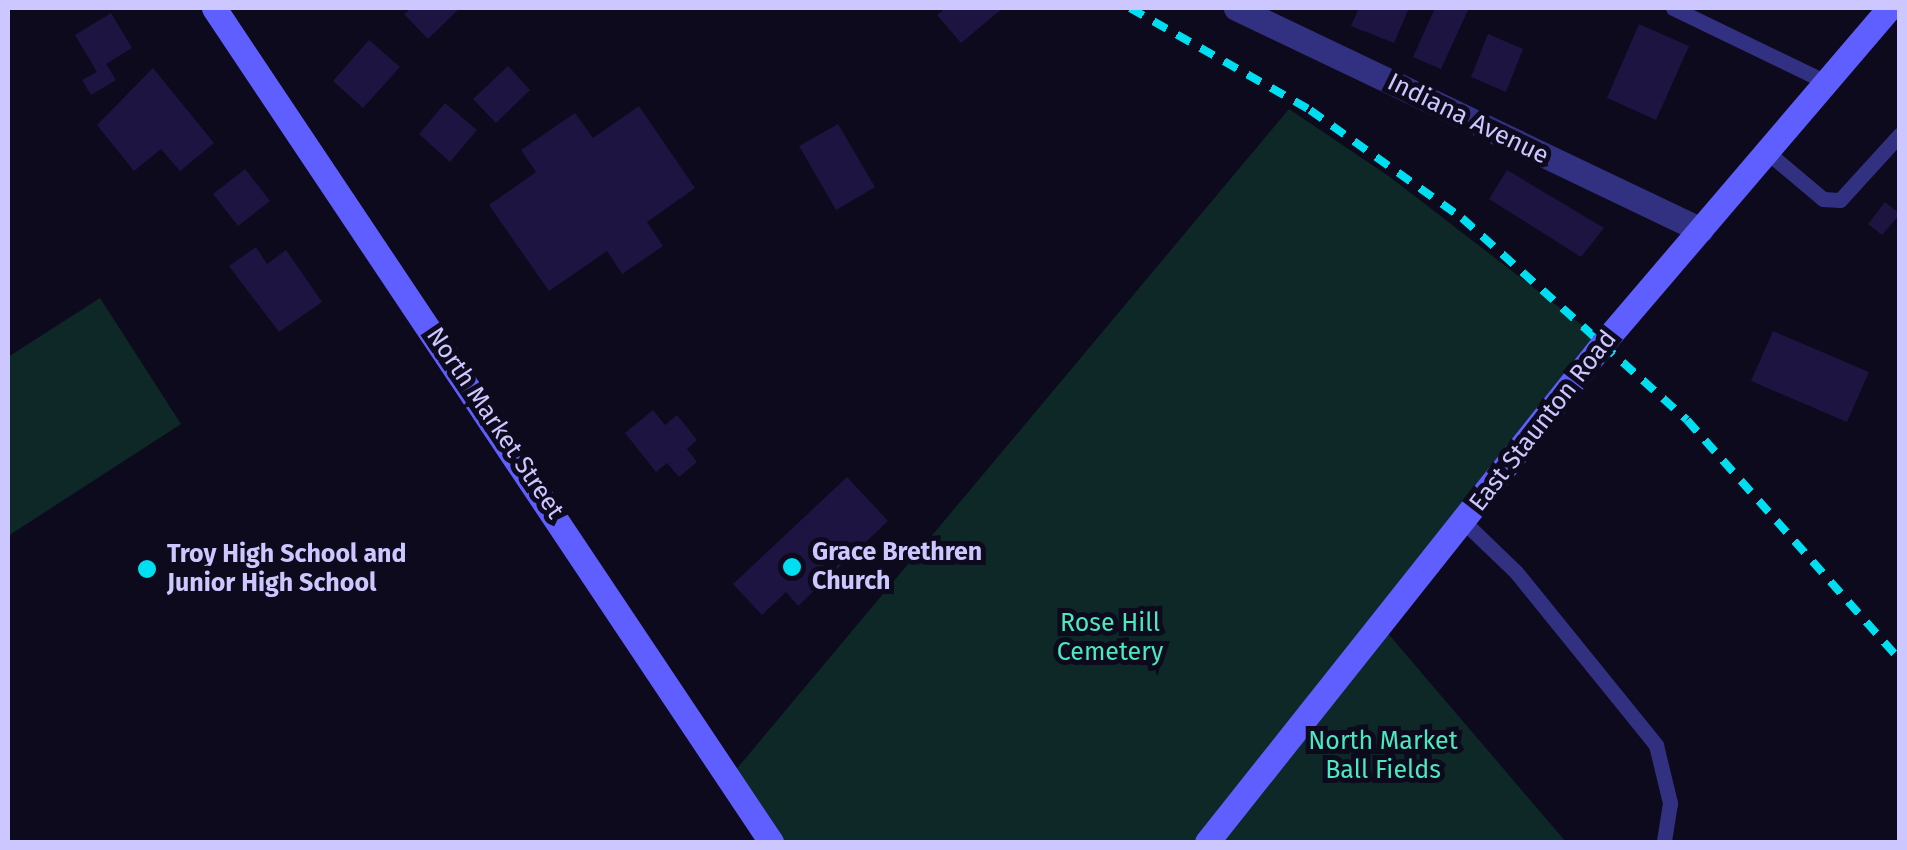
<!DOCTYPE html>
<html>
<head>
<meta charset="utf-8">
<style>
  body { margin:0 }
  #map { position:relative; width:1907px; height:850px; overflow:hidden; background:#0d0a1e; font-family:"Fira Sans",sans-serif }
  div>[style] { position:absolute }
  [style*='--x'] { left:calc(var(--x)*1px); top:calc(var(--y)*1px); width:calc(var(--w)*1px); rotate:calc(var(--a)*1deg) }
  .green>* { inset:0; background:#0d2827 }
  .building>* { inset:0; background:#1d1441 }
  .lane>* { height:15px; margin:-7.5px; padding:0 7.5px; transform-origin:7.5px; border-radius:7.5px; background:#323181 }
  .street>* { height:25px; margin:-12.5px; padding:0 12.5px; transform-origin:12.5px; border-radius:12.5px; background:#323181 }
  .secondary>* { height:25px; margin:-12.5px; padding:0 12.5px; transform-origin:12.5px; border-radius:12.5px; background:#5f5eff }
  .rail>* { height:8px; margin-top:-4px; transform-origin:0; background:repeating-linear-gradient(90deg,#00def2 0 15px,transparent 0 27px) }
  .dots>* { width:28px; height:28px; translate:-50% -50%; box-sizing:border-box; border:5px solid #0d0a1e; border-radius:50% }
  span { translate:-50% -50%; white-space:nowrap; text-align:center; line-height:1.15; -webkit-text-stroke:10px #0d0a1e; paint-order:stroke }
  .street-label { font-size:25px; color:#cdc7ff }
  .poi-label { font-size:25px; color:#cdc7ff; font-weight:700 }
  .left { translate:0 -50%; text-align:left }
  .park-label { font-size:25px; color:#4ae9be }
  .frame { position:absolute; inset:0; border:10px solid #cdc7ff; pointer-events:none }
</style>
</head>
<body>
<div id="map">
  <div class="green">
    <i style="clip-path:polygon(1289px 109px,1390px 177px,1604px 342px,1379px 623px,1566px 842px,771px 842px,729px 778px)"></i>
    <i style="clip-path:polygon(100px 298px,181px 424px,8px 536px,8px 357px)"></i>
  </div>
  <div class="building">
    <i style="clip-path:polygon(411px 8px,460px 8px,428px 39px,404px 14px)"></i>
    <i style="clip-path:polygon(946px 8px,1003px 8px,961px 43px,937px 15px)"></i>
    <i style="clip-path:polygon(1359px 8px,1409px 8px,1394px 43px,1351px 26px)"></i>
    <i style="clip-path:polygon(1435px 8px,1468px 10px,1441px 69px,1413px 57px)"></i>
    <i style="clip-path:polygon(111px 13px,132px 48px,106px 64px,116px 80px,91px 95px,82px 80px,97px 72px,75px 35px)"></i>
    <i style="clip-path:polygon(1639px 24px,1689px 46px,1656px 120px,1607px 98px)"></i>
    <i style="clip-path:polygon(1488px 34px,1523px 49px,1506px 92px,1471px 77px)"></i>
    <i style="clip-path:polygon(369px 40px,400px 67px,363px 108px,333px 81px)"></i>
    <i style="clip-path:polygon(508px 66px,530px 90px,496px 123px,473px 99px)"></i>
    <i style="clip-path:polygon(153px 68px,214px 143px,180px 171px,161px 149px,134px 171px,97px 125px)"></i>
    <i style="clip-path:polygon(445px 103px,477px 130px,450px 162px,419px 134px)"></i>
    <i style="clip-path:polygon(639px 106px,695px 188px,647px 222px,663px 246px,622px 274px,607px 251px,549px 291px,489px 205px,536px 172px,521px 150px,575px 113px,593px 138px)"></i>
    <i style="clip-path:polygon(838px 124px,875px 187px,836px 210px,799px 146px)"></i>
    <i style="clip-path:polygon(245px 169px,270px 201px,238px 226px,213px 194px)"></i>
    <i style="clip-path:polygon(1507px 170px,1604px 228px,1581px 257px,1489px 199px)"></i>
    <i style="clip-path:polygon(1885px 202px,1900px 214px,1882px 235px,1868px 224px)"></i>
    <i style="clip-path:polygon(256px 247px,267px 264px,286px 250px,322px 302px,279px 332px,229px 266px)"></i>
    <i style="clip-path:polygon(1773px 331px,1869px 372px,1847px 422px,1751px 381px)"></i>
    <i style="clip-path:polygon(653px 410px,665px 425px,677px 415px,697px 440px,687px 449px,697px 462px,679px 477px,667px 463px,656px 472px,625px 433px)"></i>
    <i style="clip-path:polygon(847px 477px,888px 521px,798px 606px,786px 592px,762px 615px,733px 584px)"></i>
  </div>
  <div class="lane">
    <i style="--x:1673;--y:8;--w:170;--a:25.8"></i>
    <i style="--x:1767;--y:152;--w:73;--a:40"></i>
    <i style="--x:1823;--y:199;--w:17;--a:3"></i>
    <i style="--x:1840;--y:200;--w:89;--a:-47.7"></i>
    <i style="--x:1464;--y:522;--w:72;--a:43.9"></i>
    <i style="--x:1516;--y:572;--w:223;--a:51"></i>
    <i style="--x:1656;--y:745;--w:60;--a:76.4"></i>
    <i style="--x:1670;--y:803;--w:39;--a:99"></i>
  </div>
  <div class="street">
    <i style="--x:1236;--y:8;--w:515;--a:25.52"></i>
  </div>
  <div class="secondary">
    <i style="--x:214;--y:8;--w:1003;--a:56.26"></i>
    <i style="--x:1207;--y:842;--w:638;--a:-51.55"></i>
    <i style="--x:1604;--y:342;--w:439;--a:-49.5"></i>
  </div>
  <div class="rail">
    <i style="--x:1130;--y:8;--w:207;--a:29.5"></i>
    <i style="--x:1310;--y:110;--w:186;--a:35.4"></i>
    <i style="--x:1462;--y:218;--w:302;--a:41.9"></i>
    <i style="--x:1687;--y:420;--w:321;--a:48.4"></i>
  </div>
  <div class="dots">
    <i style="left:792px;top:567px;background:#00def2"></i>
    <i style="left:147px;top:569px;background:#00def2"></i>
  </div>
  <div class="street-label">
    <span style="left:1468px;top:119px;rotate:26deg">Indiana Avenue</span>
    <span style="left:1543px;top:421px;rotate:-52deg">East Staunton Road</span>
    <span style="left:495px;top:423px;rotate:56deg">North Market Street</span>
  </div>
  <div class="poi-label">
    <span class="left" style="left:812px;top:567px">Grace Brethren<br>Church</span>
    <span class="left" style="left:167px;top:569px">Troy High School and<br>Junior High School</span>
  </div>
  <div class="park-label">
    <span style="left:1110px;top:638px">Rose Hill<br>Cemetery</span>
    <span style="left:1383px;top:756px">North Market<br>Ball Fields</span>
  </div>
  <div class="frame"></div>
</div>
</body>
</html>
